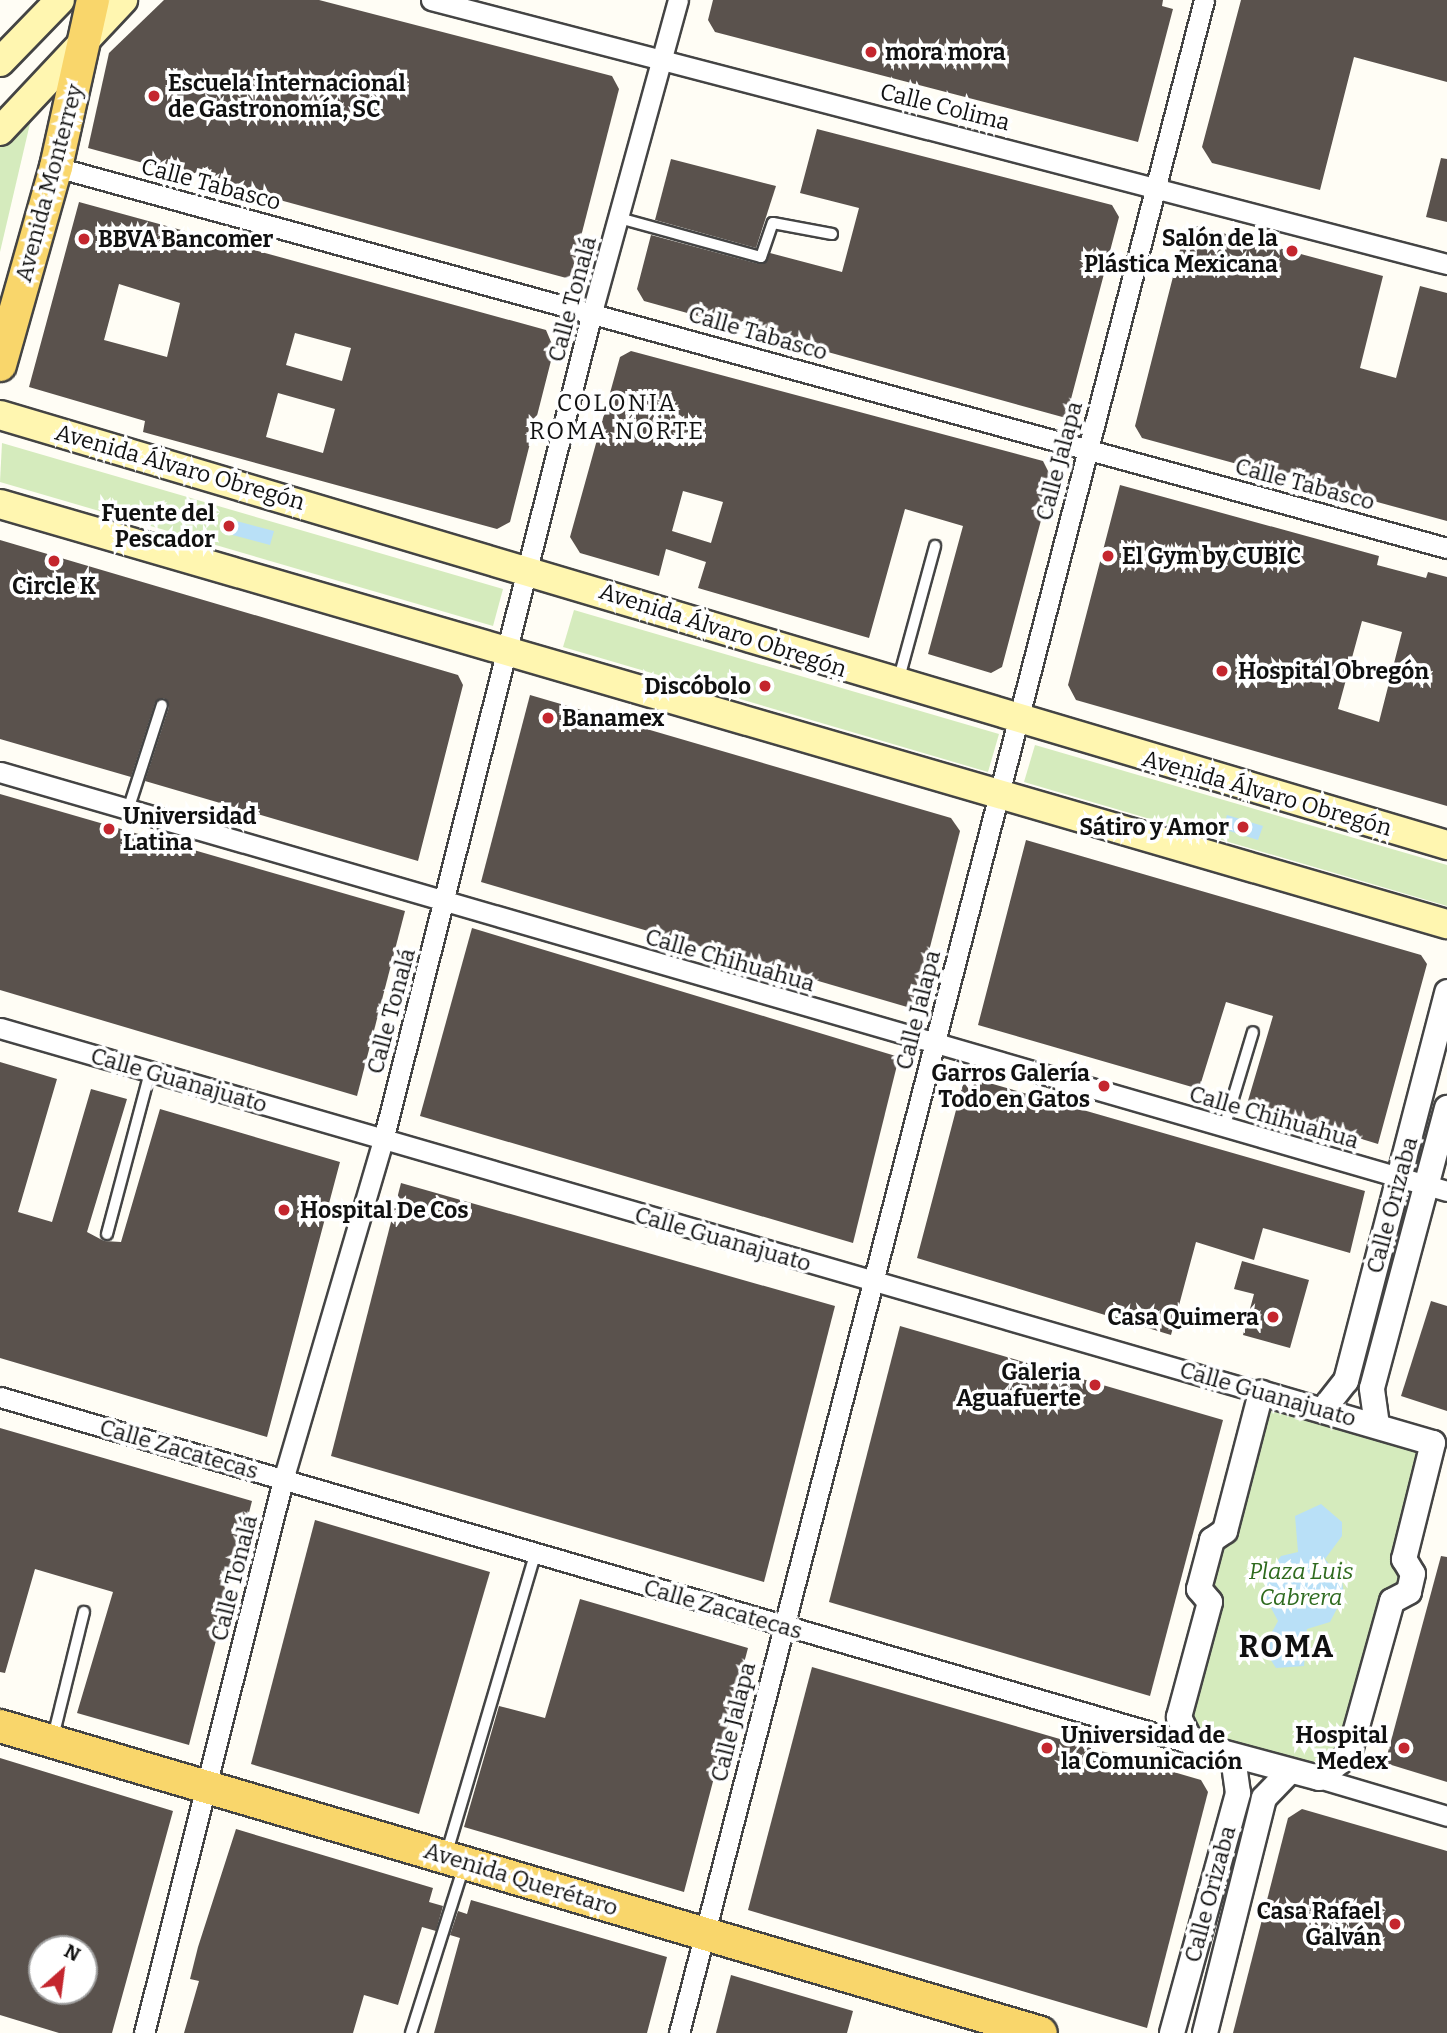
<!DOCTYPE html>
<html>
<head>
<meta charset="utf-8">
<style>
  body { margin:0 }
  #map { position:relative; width:1447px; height:2033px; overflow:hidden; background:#fffdf5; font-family:Bitter,serif }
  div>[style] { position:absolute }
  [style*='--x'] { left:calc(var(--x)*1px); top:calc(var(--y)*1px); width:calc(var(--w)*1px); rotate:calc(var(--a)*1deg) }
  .green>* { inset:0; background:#d5ebbd }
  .water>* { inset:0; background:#b9e0f7 }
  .building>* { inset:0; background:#5a524d }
  .roads { filter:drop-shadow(2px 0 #444) drop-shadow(-2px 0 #444) drop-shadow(0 2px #444) drop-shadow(0 -2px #444) }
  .service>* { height:10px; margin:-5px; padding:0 5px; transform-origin:5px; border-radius:5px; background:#fff }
  .minor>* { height:19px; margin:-9.5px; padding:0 9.5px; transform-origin:9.5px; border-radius:9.5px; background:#fff }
  .tertiary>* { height:24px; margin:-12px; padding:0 12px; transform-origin:12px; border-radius:12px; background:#fff }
  .secondary>* { height:28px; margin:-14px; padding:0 14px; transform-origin:14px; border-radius:14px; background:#fff6b0 }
  .primary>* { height:32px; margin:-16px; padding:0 16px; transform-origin:16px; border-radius:16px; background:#f9d66b }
  .dots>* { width:19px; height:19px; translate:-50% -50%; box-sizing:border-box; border:4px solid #fff; border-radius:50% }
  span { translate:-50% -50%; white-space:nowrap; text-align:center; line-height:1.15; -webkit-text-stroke:7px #fff; paint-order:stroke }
  .poi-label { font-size:23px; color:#111; font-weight:700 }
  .left { translate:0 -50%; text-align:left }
  .right { translate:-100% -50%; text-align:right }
  .street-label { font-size:23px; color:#111 }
  .park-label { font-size:23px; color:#2f6b1f; font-style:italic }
  .neighbourhood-label { font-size:24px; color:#111; letter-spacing:2px }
  .district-label { font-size:30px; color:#111; font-weight:700; letter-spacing:2px }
  .north { position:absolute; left:28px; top:1935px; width:70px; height:70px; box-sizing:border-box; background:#fff; border:2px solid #a0a0a0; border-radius:50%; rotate:28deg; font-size:19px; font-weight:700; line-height:28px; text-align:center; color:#111 }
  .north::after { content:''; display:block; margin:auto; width:24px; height:32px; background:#c4262e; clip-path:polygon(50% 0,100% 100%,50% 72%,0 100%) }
</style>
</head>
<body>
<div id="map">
  <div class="green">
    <i style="clip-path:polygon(32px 115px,0 252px,0 147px)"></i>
    <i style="clip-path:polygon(2px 443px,503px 589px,493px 626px,0 482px)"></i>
    <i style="clip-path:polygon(574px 610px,999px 734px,988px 772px,563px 647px)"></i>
    <i style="clip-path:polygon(1035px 745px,1447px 865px,1447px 906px,1024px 782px)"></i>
    <i style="clip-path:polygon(1261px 1393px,1433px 1443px,1413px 1574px,1333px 1773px,1184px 1735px,1199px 1589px)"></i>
  </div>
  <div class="water">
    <i style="clip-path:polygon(229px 519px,274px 531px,270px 545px,225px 533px)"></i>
    <i style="clip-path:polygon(1227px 815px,1263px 826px,1258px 840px,1223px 829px)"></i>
    <i style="clip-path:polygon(1321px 1504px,1342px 1522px,1342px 1536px,1325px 1559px,1342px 1581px,1344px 1595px,1330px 1622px,1307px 1629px,1304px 1666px,1276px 1668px,1263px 1648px,1278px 1621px,1263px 1593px,1268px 1573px,1281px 1556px,1298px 1552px,1295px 1516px)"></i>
  </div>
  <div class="building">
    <i style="clip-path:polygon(164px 0,319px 0,612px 76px,619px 89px,570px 279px,88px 148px,109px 53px)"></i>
    <i style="clip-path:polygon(713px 0,1163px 0,1162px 6px,1173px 9px,1138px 142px,715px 32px,708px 20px)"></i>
    <i style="clip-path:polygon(1241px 0,1447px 0,1447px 82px,1354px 57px,1320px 190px,1212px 163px,1202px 147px)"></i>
    <i style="clip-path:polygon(817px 129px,1112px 205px,1119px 217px,1066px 418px,644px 301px,637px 289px,651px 235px,759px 264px,770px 253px,842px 272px,859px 208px,800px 193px)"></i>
    <i style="clip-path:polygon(1441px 158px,1447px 159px,1447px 222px,1426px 217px)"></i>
    <i style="clip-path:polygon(671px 159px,776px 186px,756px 248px,655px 220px)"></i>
    <i style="clip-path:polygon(evenodd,79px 202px,546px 330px,554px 349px,510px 522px,497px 529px,194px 446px,143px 432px,145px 421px,29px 387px,79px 202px,119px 284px,180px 303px,167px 357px,104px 340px,119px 284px,79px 202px,295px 333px,351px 348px,342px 381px,286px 365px,295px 333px,79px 202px,278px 393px,335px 409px,323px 453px,266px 437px,278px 393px)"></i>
    <i style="clip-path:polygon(1196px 226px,1383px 276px,1360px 368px,1396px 378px,1420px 286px,1447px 293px,1447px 521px,1142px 438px,1135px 426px,1166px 304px,1184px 234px)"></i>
    <i style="clip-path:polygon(evenodd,631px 351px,1043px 461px,1052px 479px,1002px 667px,991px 673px,928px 654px,963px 526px,905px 509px,869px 638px,698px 588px,706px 562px,666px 549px,659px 576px,580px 553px,570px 537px,620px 357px,631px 351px,683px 491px,723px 502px,711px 543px,672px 531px,683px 491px)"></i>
    <i style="clip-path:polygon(evenodd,1120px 485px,1379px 556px,1377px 565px,1426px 578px,1428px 572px,1447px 577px,1447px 806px,1076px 700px,1068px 685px,1120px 485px,1362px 621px,1402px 632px,1379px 722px,1338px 709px,1362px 621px)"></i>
    <i style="clip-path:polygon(0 540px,458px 675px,463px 685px,418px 861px,145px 781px,169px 707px,164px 698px,155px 703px,131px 777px,0 739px)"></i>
    <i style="clip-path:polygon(530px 695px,951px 818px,960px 831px,914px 1009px,481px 882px)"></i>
    <i style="clip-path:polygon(0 794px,405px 911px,357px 1096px,0 990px)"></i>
    <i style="clip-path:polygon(1026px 840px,1421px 955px,1427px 964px,1378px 1144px,1247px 1104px,1273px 1016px,1226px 1002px,1199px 1089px,978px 1025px)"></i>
    <i style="clip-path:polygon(472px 928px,899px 1057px,853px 1243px,420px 1116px)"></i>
    <i style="clip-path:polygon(0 1062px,57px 1079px,18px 1212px,52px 1222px,91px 1089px,127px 1099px,87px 1232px,104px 1241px,121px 1242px,160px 1109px,340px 1162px,267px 1437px,0 1358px)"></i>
    <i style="clip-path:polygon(965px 1076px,1365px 1191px,1350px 1253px,1263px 1228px,1254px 1260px,1196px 1242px,1171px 1335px,917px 1258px)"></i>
    <i style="clip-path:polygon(401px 1183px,835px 1306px,764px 1582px,331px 1456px)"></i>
    <i style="clip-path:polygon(1242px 1261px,1309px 1280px,1290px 1348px,1243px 1335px,1254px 1294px,1234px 1289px)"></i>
    <i style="clip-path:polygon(1431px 1301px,1447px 1306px,1447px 1411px,1401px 1396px)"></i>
    <i style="clip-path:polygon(900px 1326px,1223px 1420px,1150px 1696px,829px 1602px)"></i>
    <i style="clip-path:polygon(0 1428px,252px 1501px,189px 1745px,77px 1713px,113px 1592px,35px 1569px,5px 1673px,0 1672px)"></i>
    <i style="clip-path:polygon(315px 1520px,490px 1572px,419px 1814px,251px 1764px)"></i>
    <i style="clip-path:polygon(1441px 1556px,1447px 1557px,1447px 1782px,1385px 1763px)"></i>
    <i style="clip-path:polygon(580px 1599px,748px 1648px,684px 1892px,464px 1827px,499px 1706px,545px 1718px)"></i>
    <i style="clip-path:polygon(812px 1667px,1201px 1780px,1208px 1792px,1147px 2028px,748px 1910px)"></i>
    <i style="clip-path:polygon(evenodd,0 1758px,173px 1811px,112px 2033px,59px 2033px,0 2015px,0 1758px,42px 1949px,84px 1949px,84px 1991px,42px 1991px,42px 1949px)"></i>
    <i style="clip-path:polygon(1302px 1809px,1447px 1851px,1447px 2033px,1233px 2033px,1288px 1818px)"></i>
    <i style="clip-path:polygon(236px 1829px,433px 1888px,429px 1902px,443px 1906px,436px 1931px,422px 1927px,398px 2005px,364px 1995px,353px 2033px,184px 2033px,199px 1981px,190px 1979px,198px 1947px)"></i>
    <i style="clip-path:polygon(471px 1900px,667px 1957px,647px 2033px,434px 2033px,460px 1938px,450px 1935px,458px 1911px,467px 1914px)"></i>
    <i style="clip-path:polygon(731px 1975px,853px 2011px,847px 2033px,716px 2033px)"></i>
  </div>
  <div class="roads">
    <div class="service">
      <i style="--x:619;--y:218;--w:147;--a:15.4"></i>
      <i style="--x:761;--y:257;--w:36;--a:-71"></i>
      <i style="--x:773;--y:223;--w:60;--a:10.6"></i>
      <i style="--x:899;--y:678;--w:137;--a:-74.7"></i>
      <i style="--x:128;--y:810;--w:110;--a:-72.1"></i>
      <i style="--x:1224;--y:1128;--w:100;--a:-73.2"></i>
      <i style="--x:107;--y:1234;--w:168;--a:-75.1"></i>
      <i style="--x:53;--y:1737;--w:129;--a:-76.1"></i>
      <i style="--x:447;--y:1852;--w:311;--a:-73.5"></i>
      <i style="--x:411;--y:2033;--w:175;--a:-72.4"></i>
    </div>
    <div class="minor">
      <i style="--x:431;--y:0;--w:1050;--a:14.57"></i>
      <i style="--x:56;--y:167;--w:1442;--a:15.32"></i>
      <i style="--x:0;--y:772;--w:1506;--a:16.15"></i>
      <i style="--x:0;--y:1028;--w:1313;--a:16.14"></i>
      <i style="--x:0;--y:1397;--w:1241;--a:16.23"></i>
      <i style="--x:1319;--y:1778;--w:134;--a:16.5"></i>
      <i style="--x:144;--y:2033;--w:570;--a:-75.89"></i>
      <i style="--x:283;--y:1480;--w:354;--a:-73.6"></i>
      <i style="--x:383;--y:1140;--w:854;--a:-75.83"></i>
      <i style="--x:592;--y:312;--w:324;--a:-74.6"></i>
      <i style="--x:679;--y:2033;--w:2100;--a:-75.52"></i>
    </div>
    <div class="tertiary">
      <i style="--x:1261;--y:1393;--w:179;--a:16.2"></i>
      <i style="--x:1433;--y:1443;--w:120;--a:104"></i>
      <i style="--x:1404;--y:1559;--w:17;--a:59"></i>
      <i style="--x:1413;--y:1574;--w:18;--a:103"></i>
      <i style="--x:1409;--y:1592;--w:19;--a:152"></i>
      <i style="--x:1392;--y:1601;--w:160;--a:105.6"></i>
      <i style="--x:1349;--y:1755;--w:38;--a:143"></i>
      <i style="--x:1319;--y:1778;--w:131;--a:-165"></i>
      <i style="--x:1192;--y:1744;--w:30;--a:-116"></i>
      <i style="--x:1179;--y:1717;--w:119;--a:-74.9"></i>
      <i style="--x:1210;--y:1602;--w:17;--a:-130"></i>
      <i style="--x:1199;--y:1589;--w:51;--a:-75.1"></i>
      <i style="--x:1212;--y:1540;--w:16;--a:-35"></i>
      <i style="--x:1225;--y:1531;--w:143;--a:-75.4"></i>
      <i style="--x:1323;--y:1410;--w:37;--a:-52"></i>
      <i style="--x:1346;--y:1381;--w:402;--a:-75.4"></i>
      <i style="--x:1377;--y:1425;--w:37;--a:-98"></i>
      <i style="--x:1372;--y:1388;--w:290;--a:-75"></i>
      <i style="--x:1172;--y:2033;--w:249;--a:-74.6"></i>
      <i style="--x:1238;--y:1793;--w:37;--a:-98"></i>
      <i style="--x:1205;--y:2033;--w:242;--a:-75.9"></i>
      <i style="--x:1264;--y:1798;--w:36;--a:-46"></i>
    </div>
    <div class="secondary">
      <i style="--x:0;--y:62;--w:86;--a:-45.9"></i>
      <i style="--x:0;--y:131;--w:180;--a:-46.8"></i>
      <i style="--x:0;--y:415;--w:1510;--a:16.55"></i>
      <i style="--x:0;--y:504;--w:1507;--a:16.19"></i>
    </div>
    <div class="primary">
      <i style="--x:0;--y:365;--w:206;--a:-74.2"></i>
      <i style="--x:56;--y:167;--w:171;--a:-77.5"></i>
      <i style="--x:0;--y:1726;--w:1085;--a:16.43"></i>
    </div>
  </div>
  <div class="dots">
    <i style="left:871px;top:52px;background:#c4262e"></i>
    <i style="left:154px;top:96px;background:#c4262e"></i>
    <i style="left:84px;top:239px;background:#c4262e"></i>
    <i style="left:1292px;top:251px;background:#c4262e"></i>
    <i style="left:229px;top:526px;background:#c4262e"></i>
    <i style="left:1108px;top:556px;background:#c4262e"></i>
    <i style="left:54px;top:561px;background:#c4262e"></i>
    <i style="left:1222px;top:671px;background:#c4262e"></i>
    <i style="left:765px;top:686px;background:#c4262e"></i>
    <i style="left:548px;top:718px;background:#c4262e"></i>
    <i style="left:1243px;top:827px;background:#c4262e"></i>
    <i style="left:109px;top:829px;background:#c4262e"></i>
    <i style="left:1104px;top:1086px;background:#c4262e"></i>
    <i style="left:284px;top:1210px;background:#c4262e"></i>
    <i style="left:1273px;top:1317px;background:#c4262e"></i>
    <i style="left:1095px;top:1385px;background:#c4262e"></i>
    <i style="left:1047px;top:1748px;background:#c4262e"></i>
    <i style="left:1404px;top:1748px;background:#c4262e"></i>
    <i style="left:1395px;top:1924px;background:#c4262e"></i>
  </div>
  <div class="poi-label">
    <span class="left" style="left:885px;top:52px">mora mora</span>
    <span class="left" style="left:168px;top:96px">Escuela Internacional<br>de Gastronomía, SC</span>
    <span class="right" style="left:1278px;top:251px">Salón de la<br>Plástica Mexicana</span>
    <span class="left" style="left:98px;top:239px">BBVA Bancomer</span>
    <span class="right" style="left:215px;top:526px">Fuente del<br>Pescador</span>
    <span class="left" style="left:1122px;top:556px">El Gym by CUBIC</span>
    <span style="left:54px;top:586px">Circle K</span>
    <span class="left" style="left:1238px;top:671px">Hospital Obregón</span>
    <span class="right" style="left:751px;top:686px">Discóbolo</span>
    <span class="left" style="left:562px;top:718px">Banamex</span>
    <span class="left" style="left:123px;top:829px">Universidad<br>Latina</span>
    <span class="right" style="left:1229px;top:827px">Sátiro y Amor</span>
    <span class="right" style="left:1090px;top:1086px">Garros Galería<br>Todo en Gatos</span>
    <span class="left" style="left:300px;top:1210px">Hospital De Cos</span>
    <span class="right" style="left:1259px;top:1317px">Casa Quimera</span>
    <span class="right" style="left:1081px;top:1385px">Galeria<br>Aguafuerte</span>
    <span class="left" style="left:1061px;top:1748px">Universidad de<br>la Comunicación</span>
    <span class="right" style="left:1388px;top:1748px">Hospital<br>Medex</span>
    <span class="right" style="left:1381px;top:1924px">Casa Rafael<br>Galván</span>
  </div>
  <div class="street-label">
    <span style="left:945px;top:107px;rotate:14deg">Calle Colima</span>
    <span style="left:49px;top:183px;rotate:-75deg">Avenida Monterrey</span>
    <span style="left:211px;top:184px;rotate:15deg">Calle Tabasco</span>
    <span style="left:572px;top:299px;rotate:-75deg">Calle Tonalá</span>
    <span style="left:758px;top:333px;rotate:16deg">Calle Tabasco</span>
    <span style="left:1059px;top:461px;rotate:-75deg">Calle Jalapa</span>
    <span style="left:180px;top:467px;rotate:16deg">Avenida Álvaro Obregón</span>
    <span style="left:1305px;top:484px;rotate:15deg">Calle Tabasco</span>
    <span style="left:723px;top:630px;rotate:18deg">Avenida Álvaro Obregón</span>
    <span style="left:1267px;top:793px;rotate:16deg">Avenida Álvaro Obregón</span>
    <span style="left:730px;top:960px;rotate:16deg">Calle Chihuahua</span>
    <span style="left:918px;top:1010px;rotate:-76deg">Calle Jalapa</span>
    <span style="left:391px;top:1011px;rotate:-75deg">Calle Tonalá</span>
    <span style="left:179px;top:1080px;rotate:16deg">Calle Guanajuato</span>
    <span style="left:1274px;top:1117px;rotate:16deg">Calle Chihuahua</span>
    <span style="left:1392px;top:1205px;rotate:-75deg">Calle Orizaba</span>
    <span style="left:723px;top:1239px;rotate:16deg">Calle Guanajuato</span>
    <span style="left:1268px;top:1394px;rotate:16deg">Calle Guanajuato</span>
    <span style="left:179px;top:1449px;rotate:16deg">Calle Zacatecas</span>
    <span style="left:234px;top:1578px;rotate:-76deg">Calle Tonalá</span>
    <span style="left:723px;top:1609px;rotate:16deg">Calle Zacatecas</span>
    <span style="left:733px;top:1722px;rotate:-76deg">Calle Jalapa</span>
    <span style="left:521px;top:1879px;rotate:17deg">Avenida Querétaro</span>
    <span style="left:1210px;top:1894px;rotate:-75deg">Calle Orizaba</span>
  </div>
  <div class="park-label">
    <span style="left:1301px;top:1584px">Plaza Luis<br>Cabrera</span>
  </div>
  <div class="neighbourhood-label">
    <span style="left:617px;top:418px">COLONIA<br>ROMA NORTE</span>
  </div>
  <div class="district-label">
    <span style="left:1287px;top:1647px">ROMA</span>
  </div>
  <div class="north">N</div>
</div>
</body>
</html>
